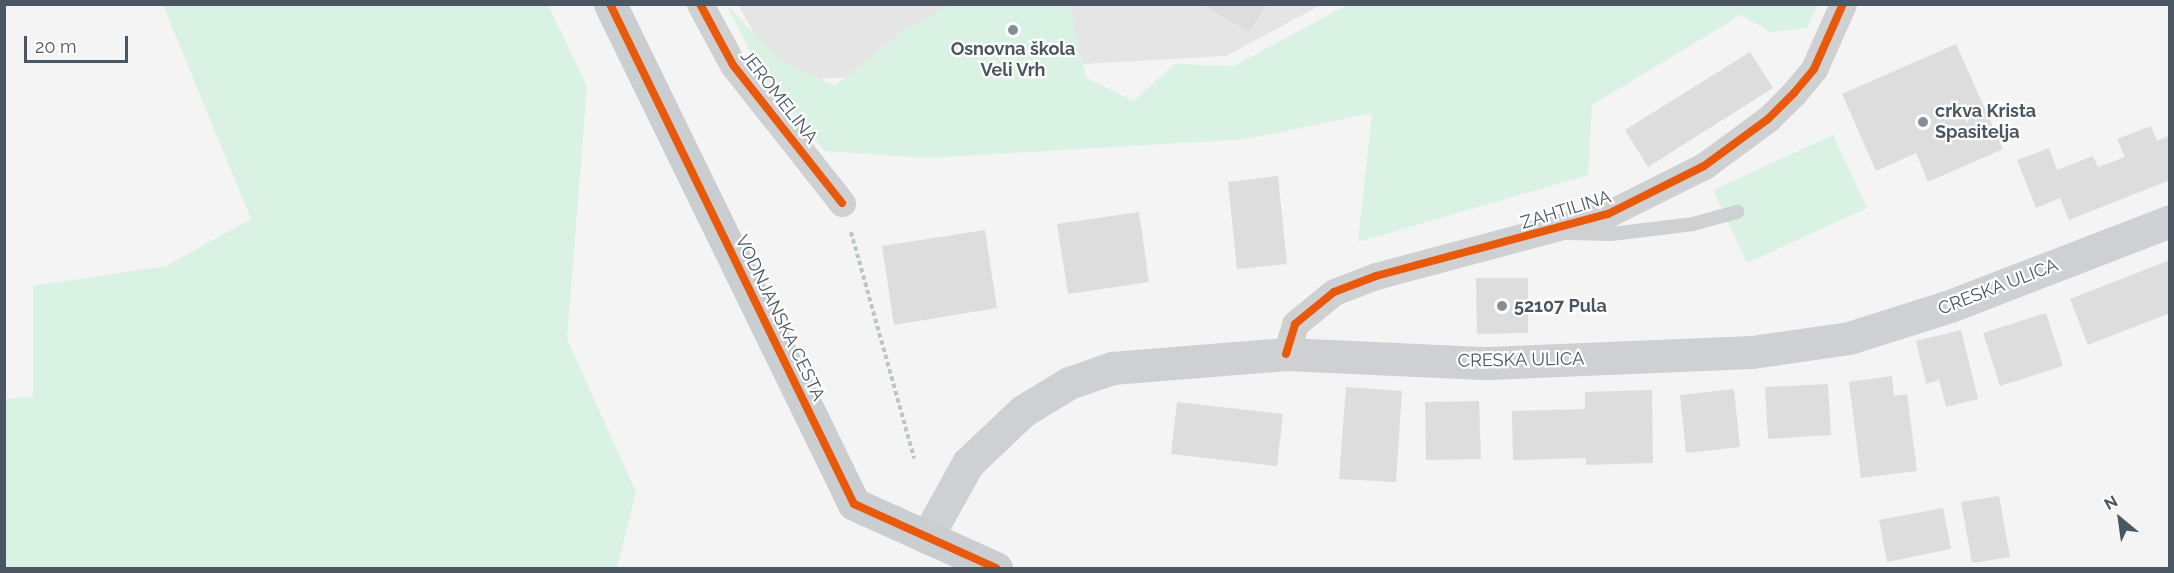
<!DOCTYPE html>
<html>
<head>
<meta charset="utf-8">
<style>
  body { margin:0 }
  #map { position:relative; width:2174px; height:573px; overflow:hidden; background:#f4f4f4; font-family:Raleway,sans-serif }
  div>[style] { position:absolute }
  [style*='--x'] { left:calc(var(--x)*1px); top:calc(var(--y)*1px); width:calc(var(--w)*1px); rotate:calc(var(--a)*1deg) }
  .education>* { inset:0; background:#e6e5e6 }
  .green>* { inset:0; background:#d9f2e3 }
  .building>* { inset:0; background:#ddddde }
  .path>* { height:4px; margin-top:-2px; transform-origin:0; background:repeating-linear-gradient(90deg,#bcc7c4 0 4.5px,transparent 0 7.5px) }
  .lane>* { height:14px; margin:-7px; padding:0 7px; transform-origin:7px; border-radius:7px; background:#ced0d2 }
  .street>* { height:27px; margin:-13.5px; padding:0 13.5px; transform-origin:13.5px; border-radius:13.5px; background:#ced0d2 }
  .secondary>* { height:33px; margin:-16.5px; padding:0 16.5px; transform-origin:16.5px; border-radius:16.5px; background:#ced0d4 }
  .primary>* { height:33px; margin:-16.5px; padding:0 16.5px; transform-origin:16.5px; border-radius:16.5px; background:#caced1 }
  .cycleway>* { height:8px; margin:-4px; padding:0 4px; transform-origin:4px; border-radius:4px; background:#e8590c }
  .dots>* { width:16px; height:16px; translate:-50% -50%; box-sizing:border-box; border:3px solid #fff; border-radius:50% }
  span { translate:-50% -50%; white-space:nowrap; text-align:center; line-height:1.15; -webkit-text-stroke:4.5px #fff; paint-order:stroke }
  .poi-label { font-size:18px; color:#4a5661; font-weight:700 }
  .left { translate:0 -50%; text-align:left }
  .street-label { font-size:18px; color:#4a5661 }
  .frame { position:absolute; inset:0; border:6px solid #4a5661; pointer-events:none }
  .north { position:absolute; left:2090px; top:489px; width:60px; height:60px; -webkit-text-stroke:4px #fff; paint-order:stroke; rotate:331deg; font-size:16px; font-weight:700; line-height:24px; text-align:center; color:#4a5661 }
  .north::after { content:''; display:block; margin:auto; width:21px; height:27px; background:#4a5661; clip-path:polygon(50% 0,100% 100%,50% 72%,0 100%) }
  .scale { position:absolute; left:24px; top:36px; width:104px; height:27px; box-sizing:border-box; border:3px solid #4a5661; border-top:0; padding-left:8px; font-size:18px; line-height:21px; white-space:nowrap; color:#4a5661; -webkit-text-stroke:4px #fff; paint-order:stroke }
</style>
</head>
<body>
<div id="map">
  <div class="education">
    <i style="clip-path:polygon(738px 5px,1321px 5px,1226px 56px,782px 81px)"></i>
  </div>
  <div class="green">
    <i style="clip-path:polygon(726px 4px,780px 61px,835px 86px,898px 34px,949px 5px,1069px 5px,1086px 78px,1134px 101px,1174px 64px,1234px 66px,1347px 5px,1818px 5px,1807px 28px,1770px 32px,1741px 15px,1592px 105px,1588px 175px,1358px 242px,1372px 113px,1247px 139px,927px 158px,825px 151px,768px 86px)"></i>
    <i style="clip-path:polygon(163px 5px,548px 5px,587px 86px,567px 339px,636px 492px,617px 568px,5px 568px,5px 399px,33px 397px,33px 286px,166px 266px,251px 219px)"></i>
    <i style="clip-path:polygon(1833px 135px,1867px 208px,1747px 263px,1713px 190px)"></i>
  </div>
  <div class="building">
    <i style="clip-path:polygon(1202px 4px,1267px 4px,1249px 32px)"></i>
    <i style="clip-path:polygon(1956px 44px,2003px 149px,1928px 182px,1916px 153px,1876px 171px,1842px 94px)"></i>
    <i style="clip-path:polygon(1750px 52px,1773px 88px,1648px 167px,1625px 130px)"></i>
    <i style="clip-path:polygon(2151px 126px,2157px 141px,2170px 135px,2170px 180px,2069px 220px,2060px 198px,2036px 208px,2017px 160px,2049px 148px,2057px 170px,2093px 156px,2098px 167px,2125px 157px,2117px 139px)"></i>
    <i style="clip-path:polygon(1278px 176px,1287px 264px,1237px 269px,1228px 182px)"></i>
    <i style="clip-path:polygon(1139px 212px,1149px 282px,1068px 294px,1057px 224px)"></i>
    <i style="clip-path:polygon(985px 230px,997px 308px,894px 325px,882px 246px)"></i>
    <i style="clip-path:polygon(2170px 260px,2170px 313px,2088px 345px,2070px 299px)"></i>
    <i style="clip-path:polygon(1476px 278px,1528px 278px,1528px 333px,1477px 334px)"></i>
    <i style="clip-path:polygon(2046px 313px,2063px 366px,2000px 386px,1983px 333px)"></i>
    <i style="clip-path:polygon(1961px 330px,1978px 399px,1946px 407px,1939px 380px,1926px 384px,1916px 341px)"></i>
    <i style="clip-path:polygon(1892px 376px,1894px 396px,1907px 394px,1917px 471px,1861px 478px,1849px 382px)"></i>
    <i style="clip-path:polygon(1828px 384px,1831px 435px,1768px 439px,1765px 387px)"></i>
    <i style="clip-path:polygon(1346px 387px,1402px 391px,1396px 482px,1339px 479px)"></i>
    <i style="clip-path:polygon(1734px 389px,1740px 447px,1686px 453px,1680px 395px)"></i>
    <i style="clip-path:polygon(1652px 390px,1653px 463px,1586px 465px,1586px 458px,1513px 460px,1512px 411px,1585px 409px,1585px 392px)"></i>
    <i style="clip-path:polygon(1479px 401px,1481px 459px,1426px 460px,1425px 402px)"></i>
    <i style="clip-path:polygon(1177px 402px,1283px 414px,1277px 466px,1171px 454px)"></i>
    <i style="clip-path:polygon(1999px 496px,2010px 557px,1972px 563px,1961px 502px)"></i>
    <i style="clip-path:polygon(1943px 508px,1951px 549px,1887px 562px,1879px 520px)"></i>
  </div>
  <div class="path">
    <i style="--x:851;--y:232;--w:235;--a:74.4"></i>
  </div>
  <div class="lane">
    <i style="--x:1567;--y:233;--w:45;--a:1.3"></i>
    <i style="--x:1612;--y:234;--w:82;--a:-7"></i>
    <i style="--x:1693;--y:224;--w:46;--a:-15.3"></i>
  </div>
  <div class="street">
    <i style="--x:700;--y:4;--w:69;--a:61.6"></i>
    <i style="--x:733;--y:65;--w:176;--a:51.7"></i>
    <i style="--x:1286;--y:354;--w:31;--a:-73"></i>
    <i style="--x:1295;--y:324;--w:50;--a:-39.4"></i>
    <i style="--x:1334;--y:292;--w:45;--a:-20.9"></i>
    <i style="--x:1376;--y:276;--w:240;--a:-15"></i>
    <i style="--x:1608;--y:214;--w:107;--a:-26.6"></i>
    <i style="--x:1704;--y:166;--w:79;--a:-36.3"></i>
    <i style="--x:1768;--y:119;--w:37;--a:-45"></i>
    <i style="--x:1794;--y:93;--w:31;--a:-50"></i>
    <i style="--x:1814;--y:69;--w:71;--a:-66"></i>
  </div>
  <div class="secondary">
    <i style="--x:927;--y:537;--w:85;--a:-61"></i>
    <i style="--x:968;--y:463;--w:76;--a:-43.4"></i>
    <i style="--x:1023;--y:411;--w:54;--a:-31.3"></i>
    <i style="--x:1069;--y:383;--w:46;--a:-19.2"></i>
    <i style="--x:1112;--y:368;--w:175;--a:-4.6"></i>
    <i style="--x:1286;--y:354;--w:202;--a:2.6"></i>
    <i style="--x:1488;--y:363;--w:264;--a:-2.4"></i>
    <i style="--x:1752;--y:352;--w:98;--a:-8.2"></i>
    <i style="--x:1849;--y:338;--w:106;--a:-17.6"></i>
    <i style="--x:1950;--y:306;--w:236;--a:-21.1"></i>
  </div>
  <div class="primary">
    <i style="--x:610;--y:4;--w:556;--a:63.99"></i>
    <i style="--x:854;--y:504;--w:156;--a:24.3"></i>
  </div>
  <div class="cycleway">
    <i style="--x:610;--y:4;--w:556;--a:63.99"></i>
    <i style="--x:854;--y:504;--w:156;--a:24.3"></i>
    <i style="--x:700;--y:4;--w:69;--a:61.6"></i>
    <i style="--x:733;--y:65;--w:176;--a:51.7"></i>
    <i style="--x:1286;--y:354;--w:31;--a:-73"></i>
    <i style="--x:1295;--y:324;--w:50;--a:-39.4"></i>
    <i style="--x:1334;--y:292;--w:45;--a:-20.9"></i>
    <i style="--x:1376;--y:276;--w:240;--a:-15"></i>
    <i style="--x:1608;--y:214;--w:107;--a:-26.6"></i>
    <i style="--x:1704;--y:166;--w:79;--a:-36.3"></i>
    <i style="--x:1768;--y:119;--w:37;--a:-45"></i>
    <i style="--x:1794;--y:93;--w:31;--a:-50"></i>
    <i style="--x:1814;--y:69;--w:71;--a:-66"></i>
  </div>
  <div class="dots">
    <i style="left:1013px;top:30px;background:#868d94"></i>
    <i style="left:1923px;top:122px;background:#868d94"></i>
    <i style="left:1502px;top:306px;background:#868d94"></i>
  </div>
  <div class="poi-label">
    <span style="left:1013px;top:60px">Osnovna škola<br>Veli Vrh</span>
    <span class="left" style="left:1935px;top:122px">crkva Krista<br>Spasitelja</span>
    <span class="left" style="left:1514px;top:306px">52107 Pula</span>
  </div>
  <div class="street-label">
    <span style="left:779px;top:97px;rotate:52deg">JEROMELINA</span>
    <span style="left:1566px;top:210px;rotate:-17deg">ZAHTILINA</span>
    <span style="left:1998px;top:287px;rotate:-21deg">CRESKA ULICA</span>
    <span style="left:780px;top:318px;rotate:64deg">VODNJANSKA CESTA</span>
    <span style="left:1521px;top:360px;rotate:-1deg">CRESKA ULICA</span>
  </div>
  <div class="frame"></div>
  <div class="north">N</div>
  <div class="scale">20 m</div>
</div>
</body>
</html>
